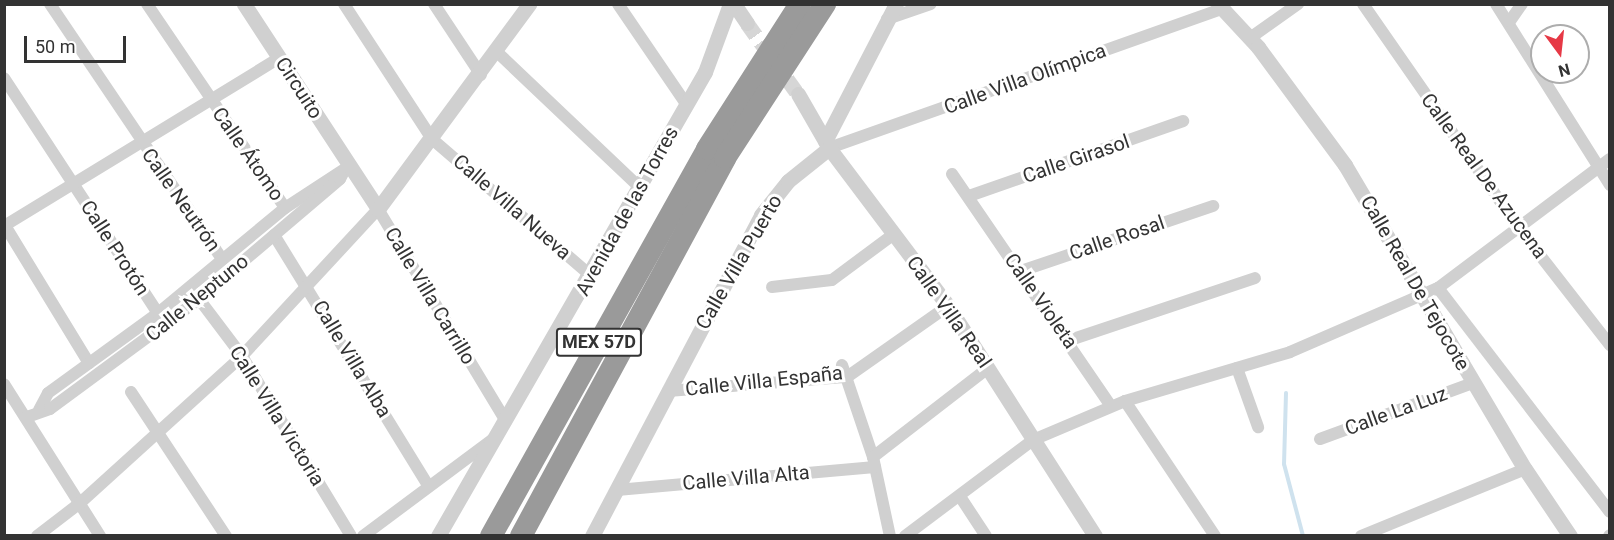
<!DOCTYPE html>
<meta charset="utf-8">
<style>
body{margin:0}
#map{position:relative;width:1614px;height:540px;overflow:hidden;background:#fff;font-family:Roboto,sans-serif}
div>[style]{position:absolute}
.stream>*{height:4px;margin:-2px;padding:0 2px;transform-origin:2px;border-radius:2px;background:#cfe2ee}
.tertiary-tunnel>*{height:15px;margin-top:-7.5px;transform-origin:0;background:repeating-linear-gradient(90deg,#d6d6d6 0 15px,transparent 0 23px)}
.minor>*{height:12px;margin:-6px;padding:0 6px;transform-origin:6px;border-radius:6px;background:#d0d0d0}
.tertiary>*{height:15px;margin:-7.5px;padding:0 7.5px;transform-origin:7.5px;border-radius:7.5px;background:#d0d0d0}
.motorway>*{height:22px;margin:-11px;padding:0 11px;transform-origin:11px;border-radius:11px;background:#9a9a9a}
span{translate:-50% -50%;white-space:nowrap;text-align:center;line-height:1.15;-webkit-text-stroke:6px #fff;paint-order:stroke}
.shield-label span{padding:2px 4px;background:#fff;border:2px solid;border-radius:4px;-webkit-text-stroke-width:0}
.shield-label{font-size:18px;color:#333;font-weight:700}
.street-label{font-size:20px;color:#333}
.frame{position:absolute;inset:0;border:6px solid #333;pointer-events:none}
.north{position:absolute;left:1530px;top:24px;width:60px;height:60px;box-sizing:border-box;background:#fff;border:2px solid #adadad;border-radius:50%;rotate:165deg;font-size:16px;font-weight:700;line-height:24px;text-align:center;color:#333}
.north::after{content:'';display:block;margin:auto;width:21px;height:27px;background:#e63946;clip-path:polygon(50% 0,100% 100%,50% 72%,0 100%)}
.scale{position:absolute;left:24px;top:36px;width:102px;height:27px;box-sizing:border-box;border:3px solid #333;border-top:0;padding-left:8px;font-size:18px;line-height:21px;white-space:nowrap;color:#333;-webkit-text-stroke:4px #fff;paint-order:stroke}
</style>
<div id="map">
<div class="stream">
<i style="left:1286px;top:393px;width:71px;rotate:91.6deg"></i>
<i style="left:1284px;top:464px;width:74px;rotate:75.2deg"></i>
</div>
<div class="tertiary-tunnel">
<i style="left:747px;top:23px;width:87px;rotate:54.3deg"></i>
</div>
<div class="minor">
<i style="left:50px;top:4px;width:308px;rotate:56deg"></i>
<i style="left:147px;top:4px;width:246px;rotate:55.9deg"></i>
<i style="left:344px;top:4px;width:161px;rotate:56.9deg"></i>
<i style="left:432px;top:139px;width:210px;rotate:40.7deg"></i>
<i style="left:434px;top:4px;width:85px;rotate:56.5deg"></i>
<i style="left:618px;top:4px;width:122px;rotate:55.7deg"></i>
<i style="left:1363px;top:4px;width:272px;rotate:55.2deg"></i>
<i style="left:1518px;top:227px;width:150px;rotate:52.1deg"></i>
<i style="left:1496px;top:4px;width:214px;rotate:57.8deg"></i>
<i style="left:887px;top:19px;width:46px;rotate:-18.8deg"></i>
<i style="left:1510px;top:21px;width:21px;rotate:-55deg"></i>
<i style="left:1250px;top:38px;width:59px;rotate:-35.3deg"></i>
<i style="left:497px;top:52px;width:195px;rotate:43.5deg"></i>
<i style="left:4px;top:78px;width:281px;rotate:56.8deg"></i>
<i style="left:829px;top:148px;width:416px;rotate:-19.5deg"></i>
<i style="left:952px;top:174px;width:281px;rotate:55.6deg"></i>
<i style="left:969px;top:196px;width:227px;rotate:-19.3deg"></i>
<i style="left:4px;top:224px;width:163px;rotate:58.6deg"></i>
<i style="left:4px;top:226px;width:322px;rotate:-31.4deg"></i>
<i style="left:274px;top:235px;width:294px;rotate:58.4deg"></i>
<i style="left:1021px;top:271px;width:203px;rotate:-18.7deg"></i>
<i style="left:772px;top:287px;width:60px;rotate:-6.7deg"></i>
<i style="left:832px;top:280px;width:77px;rotate:-36.6deg"></i>
<i style="left:1438px;top:288px;width:282px;rotate:52.5deg"></i>
<i style="left:199px;top:299px;width:71px;rotate:53deg"></i>
<i style="left:242px;top:356px;width:210px;rotate:58.8deg"></i>
<i style="left:1070px;top:340px;width:195px;rotate:-18.5deg"></i>
<i style="left:842px;top:365px;width:97px;rotate:71.4deg"></i>
<i style="left:873px;top:457px;width:81px;rotate:77.9deg"></i>
<i style="left:1237px;top:368px;width:63px;rotate:70.4deg"></i>
<i style="left:4px;top:384px;width:180px;rotate:57.7deg"></i>
<i style="left:668px;top:391px;width:180px;rotate:-4.5deg"></i>
<i style="left:847px;top:377px;width:123px;rotate:-35.1deg"></i>
<i style="left:131px;top:392px;width:173px;rotate:56.6deg"></i>
<i style="left:1125px;top:401px;width:162px;rotate:56.3deg"></i>
<i style="left:39px;top:410px;width:19px;rotate:-62deg"></i>
<i style="left:48px;top:393px;width:136px;rotate:-36deg"></i>
<i style="left:158px;top:313px;width:165px;rotate:-39.6deg"></i>
<i style="left:285px;top:208px;width:69px;rotate:-33.2deg"></i>
<i style="left:27px;top:417px;width:24px;rotate:-19deg"></i>
<i style="left:50px;top:409px;width:185px;rotate:-36.4deg"></i>
<i style="left:199px;top:299px;width:185px;rotate:-40.4deg"></i>
<i style="left:340px;top:179px;width:18px;rotate:-63deg"></i>
<i style="left:1320px;top:439px;width:163px;rotate:-20.1deg"></i>
<i style="left:873px;top:457px;width:145px;rotate:-37.7deg"></i>
<i style="left:617px;top:490px;width:259px;rotate:-5.1deg"></i>
<i style="left:961px;top:498px;width:45px;rotate:56.7deg"></i>
<i style="left:37px;top:536px;width:54px;rotate:-37.5deg"></i>
<i style="left:80px;top:503px;width:219px;rotate:-42.2deg"></i>
<i style="left:242px;top:356px;width:200px;rotate:-47.2deg"></i>
<i style="left:378px;top:209px;width:248px;rotate:58.9deg"></i>
<i style="left:363px;top:536px;width:161px;rotate:-36.7deg"></i>
<i style="left:905px;top:536px;width:160px;rotate:-36.9deg"></i>
<i style="left:1033px;top:440px;width:100px;rotate:-23deg"></i>
<i style="left:1125px;top:401px;width:172px;rotate:-16.5deg"></i>
<i style="left:1290px;top:352px;width:161px;rotate:-23.4deg"></i>
<i style="left:1438px;top:288px;width:215px;rotate:-36.9deg"></i>
<i style="left:1361px;top:536px;width:177px;rotate:-22.2deg"></i>
<i style="left:1609px;top:536px;width:1px;rotate:-45deg"></i>
</div>
<div class="tertiary">
<i style="left:244px;top:4px;width:245px;rotate:56.8deg"></i>
<i style="left:378px;top:209px;width:255px;rotate:-53.6deg"></i>
<i style="left:734px;top:4px;width:23px;rotate:56deg"></i>
<i style="left:1218px;top:4px;width:59px;rotate:47.1deg"></i>
<i style="left:1258px;top:47px;width:147px;rotate:53.6deg"></i>
<i style="left:1345px;top:165px;width:353px;rotate:59.4deg"></i>
<i style="left:1525px;top:469px;width:81px;rotate:56.1deg"></i>
<i style="left:798px;top:94px;width:62px;rotate:60.1deg"></i>
<i style="left:829px;top:148px;width:198px;rotate:53deg"></i>
<i style="left:948px;top:306px;width:273px;rotate:57.4deg"></i>
<i style="left:825px;top:141px;width:154px;rotate:-62.6deg"></i>
<i style="left:438px;top:536px;width:535px;rotate:-60.08deg"></i>
<i style="left:705px;top:72px;width:72px;rotate:-69.8deg"></i>
<i style="left:592px;top:536px;width:363px;rotate:-62.2deg"></i>
<i style="left:761px;top:215px;width:43px;rotate:-51.5deg"></i>
<i style="left:788px;top:181px;width:53px;rotate:-38.8deg"></i>
</div>
<div class="motorway">
<i style="left:491px;top:536px;width:443px;rotate:-60.8deg"></i>
<i style="left:707px;top:149px;width:172px;rotate:-57.3deg"></i>
<i style="left:521px;top:536px;width:430px;rotate:-61.6deg"></i>
<i style="left:725px;top:158px;width:184px;rotate:-57deg"></i>
</div>
<div class="shield-label">
<span style="left:599px;top:342px">MEX 57D</span>
</div>
<div class="street-label">
<span style="left:1025px;top:79px;rotate:-20deg">Calle Villa Olímpica</span>
<span style="left:299px;top:88px;rotate:57deg">Circuito</span>
<span style="left:248px;top:154px;rotate:55deg">Calle Átomo</span>
<span style="left:1076px;top:159px;rotate:-19deg">Calle Girasol</span>
<span style="left:1484px;top:176px;rotate:54deg">Calle Real De Azucena</span>
<span style="left:181px;top:200px;rotate:55deg">Calle Neutrón</span>
<span style="left:512px;top:207px;rotate:41deg">Calle Villa Nueva</span>
<span style="left:627px;top:211px;rotate:-61deg">Avenida de las Torres</span>
<span style="left:1117px;top:238px;rotate:-19deg">Calle Rosal</span>
<span style="left:115px;top:248px;rotate:57deg">Calle Protón</span>
<span style="left:739px;top:262px;rotate:-60deg">Calle Villa Puerto</span>
<span style="left:1415px;top:283px;rotate:60deg">Calle Real De Tejocote</span>
<span style="left:430px;top:296px;rotate:59deg">Calle Villa Carrillo</span>
<span style="left:197px;top:298px;rotate:-39deg">Calle Neptuno</span>
<span style="left:1041px;top:301px;rotate:55deg">Calle Violeta</span>
<span style="left:949px;top:312px;rotate:55deg">Calle Villa Real</span>
<span style="left:352px;top:359px;rotate:59deg">Calle Villa Alba</span>
<span style="left:764px;top:381px;rotate:-6deg">Calle Villa España</span>
<span style="left:1396px;top:411px;rotate:-20deg">Calle La Luz</span>
<span style="left:277px;top:416px;rotate:58deg">Calle Villa Victoria</span>
<span style="left:746px;top:478px;rotate:-5deg">Calle Villa Alta</span>
</div>
<div class="frame"></div>
<div class="north">N</div>
<div class="scale">50 m</div>
</div>
